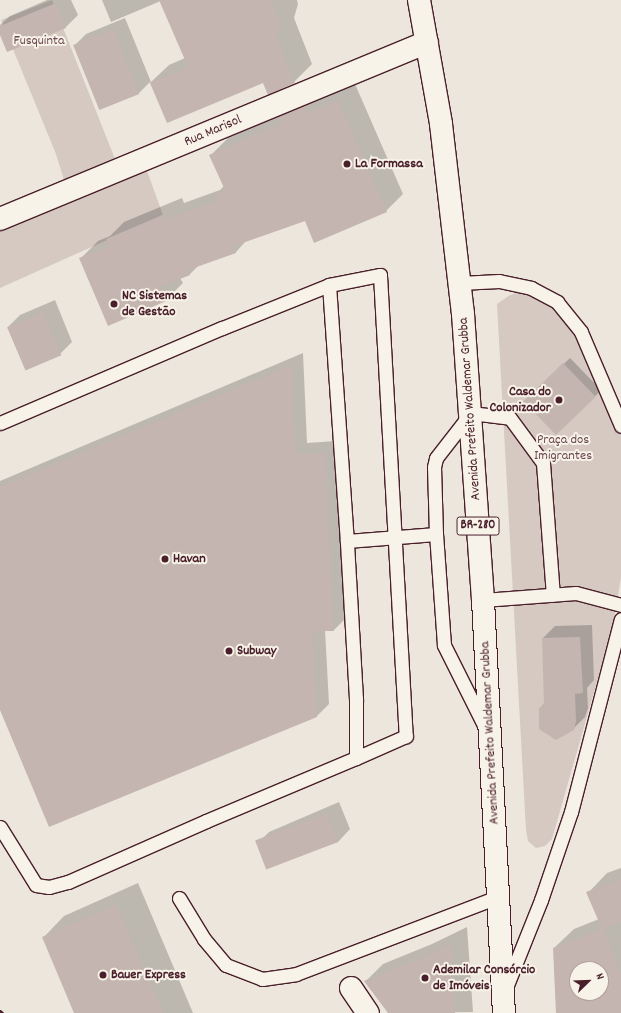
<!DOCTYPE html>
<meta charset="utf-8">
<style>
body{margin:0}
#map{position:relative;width:621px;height:1013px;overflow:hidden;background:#ece6dd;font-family:Dekko,sans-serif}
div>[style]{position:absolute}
.green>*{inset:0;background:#d5c9c2}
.shadow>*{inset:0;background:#0003;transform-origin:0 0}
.building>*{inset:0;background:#c4b5b0;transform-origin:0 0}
.roads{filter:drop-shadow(1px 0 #4a1f2b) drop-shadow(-1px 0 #4a1f2b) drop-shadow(0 1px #4a1f2b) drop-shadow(0 -1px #4a1f2b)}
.service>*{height:13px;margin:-6.5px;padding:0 6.5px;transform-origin:6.5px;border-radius:6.5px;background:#f7f3e8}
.minor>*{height:22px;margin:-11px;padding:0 11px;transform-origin:11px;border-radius:11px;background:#f7f3e8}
.tertiary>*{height:22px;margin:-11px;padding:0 11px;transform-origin:11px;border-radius:11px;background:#f7f3e8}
.trunk>*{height:22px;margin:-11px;padding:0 11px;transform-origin:11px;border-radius:11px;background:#f7f3e8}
.rail>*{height:3px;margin:-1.5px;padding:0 1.5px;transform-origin:1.5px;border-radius:1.5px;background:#4a1f2b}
.dots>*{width:11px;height:11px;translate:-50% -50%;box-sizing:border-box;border:2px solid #f7f3e8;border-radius:50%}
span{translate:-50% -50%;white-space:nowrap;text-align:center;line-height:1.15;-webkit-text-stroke:4px #f7f3e8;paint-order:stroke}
.shield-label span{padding:1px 3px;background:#f7f3e8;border:1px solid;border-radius:3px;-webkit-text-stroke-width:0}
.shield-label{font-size:13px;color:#4a1f2b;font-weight:700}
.park-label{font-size:14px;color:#6d4a51}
.street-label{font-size:14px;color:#4a1f2b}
.poi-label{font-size:14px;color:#4a1f2b;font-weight:700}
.left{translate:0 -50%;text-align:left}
.right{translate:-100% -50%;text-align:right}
.north{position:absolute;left:569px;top:961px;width:40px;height:40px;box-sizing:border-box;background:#f7f3e8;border:1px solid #b29e9c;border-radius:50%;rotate:67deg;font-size:11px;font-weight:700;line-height:16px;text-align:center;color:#4a1f2b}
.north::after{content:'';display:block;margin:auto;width:14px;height:18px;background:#4a1f2b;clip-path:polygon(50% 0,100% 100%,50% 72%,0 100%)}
</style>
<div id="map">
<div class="green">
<i style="clip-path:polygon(52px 0,115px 159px,64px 180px,56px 154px,1px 20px)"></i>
<i style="clip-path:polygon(147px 171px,163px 215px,0 288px,0 232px)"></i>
<i style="clip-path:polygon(519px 292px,530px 294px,544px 299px,559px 311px,576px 332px,621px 436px,621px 578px,612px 629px,552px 839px,545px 846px,536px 848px,528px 841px,526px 830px,497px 304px,510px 295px)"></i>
</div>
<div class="shadow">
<i style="clip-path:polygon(47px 0,71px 0,78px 15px,66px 27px,0 33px,0 25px,10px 16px)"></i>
<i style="clip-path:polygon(102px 0,163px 0,111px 22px)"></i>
<i style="clip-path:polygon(186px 0,297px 0,298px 4px,294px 18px,312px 64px,294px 82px,263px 81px,167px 121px,150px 82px,139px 93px,100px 109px,74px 46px,86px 34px,125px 18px,151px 82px,169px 65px,185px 58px)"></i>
<i style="clip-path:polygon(355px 84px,403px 194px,386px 211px,305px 220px,246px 241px,236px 252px,199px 265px,190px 274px,180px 278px,183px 283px,166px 300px,81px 258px,98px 241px,110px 236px,124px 222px,182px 198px,184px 203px,220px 190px,224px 186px,211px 155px,228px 138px,281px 115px,296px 101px,321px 90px,324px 97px)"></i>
<i style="clip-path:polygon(55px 300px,72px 342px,60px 354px,8px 327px,20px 315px)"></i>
<i style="clip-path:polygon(303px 353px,307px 443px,336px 441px,346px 618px,334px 630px,325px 630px,329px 704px,317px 716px,0 707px,0 481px)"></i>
<i style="left:570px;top:358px;width:45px;height:63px;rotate:46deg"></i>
<i style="clip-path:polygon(592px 625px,594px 680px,587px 688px,588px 708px,585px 717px,573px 729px,540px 708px,545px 703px,543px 638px,555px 626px)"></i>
<i style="clip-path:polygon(339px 802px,350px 829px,338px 842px,257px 844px,269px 832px)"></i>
<i style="clip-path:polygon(evenodd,621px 868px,621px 1013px,557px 1013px,554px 948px,574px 929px,599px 919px,588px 893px,607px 873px,621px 868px,577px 969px,601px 969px,601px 993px,577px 993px,577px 969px)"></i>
<i style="clip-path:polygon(138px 883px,193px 1013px,75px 1013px,43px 938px,64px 916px)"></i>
<i style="clip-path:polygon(467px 927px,473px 1012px,390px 1013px,366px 981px,383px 964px,432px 944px)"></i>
</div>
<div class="building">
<i style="clip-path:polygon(159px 0,271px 0,280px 23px,276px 37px,295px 83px,268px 95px,263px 83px,167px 123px,150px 83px,188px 67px)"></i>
<i style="clip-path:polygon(56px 3px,66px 28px,7px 52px,0 35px,0 26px)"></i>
<i style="left:113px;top:29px;width:70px;height:43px;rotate:68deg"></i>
<i style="clip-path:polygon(338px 100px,387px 212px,314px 243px,305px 221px,234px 246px,236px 253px,188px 270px,190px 275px,160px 287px,166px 301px,108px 326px,79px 258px,109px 246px,106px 239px,165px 214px,167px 219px,218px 200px,216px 193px,225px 190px,209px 155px,280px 124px,277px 118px,304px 106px,307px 113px)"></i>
<i style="left:43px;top:312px;width:47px;height:39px;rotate:67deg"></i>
<i style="left:563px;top:363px;width:47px;height:55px;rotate:46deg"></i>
<i style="clip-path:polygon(292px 365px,295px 454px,325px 453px,334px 631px,313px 631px,317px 717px,49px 827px,0 710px,0 487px)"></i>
<i style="clip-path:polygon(580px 637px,583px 693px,575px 694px,576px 721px,574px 730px,556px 740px,539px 729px,539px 708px,544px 705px,542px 638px)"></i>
<i style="left:327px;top:813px;width:31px;height:77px;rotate:69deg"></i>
<i style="clip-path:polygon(evenodd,621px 879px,621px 922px,604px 929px,621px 974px,621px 1013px,556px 1013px,553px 948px,602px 929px,586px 892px,621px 879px,577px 969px,601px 969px,601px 993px,577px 993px,577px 969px)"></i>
<i style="clip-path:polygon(116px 904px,163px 1013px,74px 1013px,42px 937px)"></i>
<i style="clip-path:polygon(451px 943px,455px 1013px,388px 1013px,364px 981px,414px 961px)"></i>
</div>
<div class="roads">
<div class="service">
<i style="left:460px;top:283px;width:39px;rotate:-3deg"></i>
<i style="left:499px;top:281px;width:33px;rotate:12deg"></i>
<i style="left:531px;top:288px;width:30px;rotate:28deg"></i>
<i style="left:557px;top:302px;width:38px;rotate:51deg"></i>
<i style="left:581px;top:332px;width:102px;rotate:66.9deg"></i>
<i style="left:329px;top:285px;width:52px;rotate:-11.1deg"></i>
<i style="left:380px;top:275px;width:462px;rotate:86.8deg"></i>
<i style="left:406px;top:736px;width:55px;rotate:156.3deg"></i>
<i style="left:0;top:423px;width:241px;rotate:-23.2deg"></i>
<i style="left:222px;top:328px;width:115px;rotate:-21.9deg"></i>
<i style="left:329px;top:285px;width:257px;rotate:86deg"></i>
<i style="left:347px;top:541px;width:89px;rotate:-4.5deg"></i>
<i style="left:483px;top:600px;width:93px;rotate:-4.3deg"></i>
<i style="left:576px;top:593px;width:47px;rotate:14.9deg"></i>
<i style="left:485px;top:727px;width:92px;rotate:-116.6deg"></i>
<i style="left:444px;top:645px;width:111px;rotate:-94.1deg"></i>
<i style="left:436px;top:534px;width:67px;rotate:-91.7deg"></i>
<i style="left:434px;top:467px;width:9px;rotate:-77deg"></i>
<i style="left:436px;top:458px;width:57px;rotate:-52.1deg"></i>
<i style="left:471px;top:413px;width:39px;rotate:7deg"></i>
<i style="left:510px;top:418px;width:56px;rotate:53.7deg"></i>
<i style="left:543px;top:463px;width:132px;rotate:85.7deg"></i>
<i style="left:0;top:827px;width:68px;rotate:58.2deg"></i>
<i style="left:36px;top:885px;width:13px;rotate:9deg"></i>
<i style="left:49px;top:887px;width:20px;rotate:-15deg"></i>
<i style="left:68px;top:882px;width:151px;rotate:-23.8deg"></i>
<i style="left:206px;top:821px;width:163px;rotate:-22.8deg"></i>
<i style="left:356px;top:758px;width:59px;rotate:-90deg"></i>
<i style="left:356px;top:699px;width:158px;rotate:-93.3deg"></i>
<i style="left:179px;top:898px;width:48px;rotate:58.6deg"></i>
<i style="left:204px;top:939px;width:34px;rotate:50deg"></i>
<i style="left:226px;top:965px;width:39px;rotate:21deg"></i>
<i style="left:262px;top:979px;width:34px;rotate:-8deg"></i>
<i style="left:296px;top:974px;width:216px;rotate:-20.9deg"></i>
<i style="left:507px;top:985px;width:92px;rotate:-68.2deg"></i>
<i style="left:541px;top:900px;width:93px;rotate:-71.2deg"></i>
<i style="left:571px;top:812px;width:199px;rotate:-75.5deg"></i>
</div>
<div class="minor">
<i style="left:351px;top:988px;width:30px;rotate:56deg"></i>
</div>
<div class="tertiary">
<i style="left:0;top:219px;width:462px;rotate:-22.5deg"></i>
</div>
<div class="trunk">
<i style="left:419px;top:0;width:126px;rotate:79.9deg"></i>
<i style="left:441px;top:124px;width:191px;rotate:83.4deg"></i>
<i style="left:463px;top:314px;width:287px;rotate:86deg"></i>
<i style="left:483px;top:600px;width:414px;rotate:87.1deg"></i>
</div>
</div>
<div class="rail">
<i style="left:0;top:1011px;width:3px;rotate:45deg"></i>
</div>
<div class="dots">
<i style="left:347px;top:164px;background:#4a1f2b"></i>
<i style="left:114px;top:304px;background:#4a1f2b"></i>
<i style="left:559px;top:400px;background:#4a1f2b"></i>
<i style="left:165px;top:559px;background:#4a1f2b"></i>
<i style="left:229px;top:651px;background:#4a1f2b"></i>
<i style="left:103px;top:975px;background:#4a1f2b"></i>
<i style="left:425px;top:978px;background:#4a1f2b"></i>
</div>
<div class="shield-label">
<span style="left:478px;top:526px">BR-280</span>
</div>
<div class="park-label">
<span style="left:39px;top:41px">Fusquinta</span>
<span style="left:563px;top:448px">Praça dos<br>Imigrantes</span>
</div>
<div class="street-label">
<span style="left:213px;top:131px;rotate:-23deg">Rua Marisol</span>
<span style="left:470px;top:409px;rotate:-94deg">Avenida Prefeito Waldemar Grubba</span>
<span style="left:490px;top:733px;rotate:-93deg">Avenida Prefeito Waldemar Grubba</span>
</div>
<div class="poi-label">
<span class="left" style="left:355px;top:164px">La Formassa</span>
<span class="left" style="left:122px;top:304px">NC Sistemas<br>de Gestão</span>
<span class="right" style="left:551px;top:400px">Casa do<br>Colonizador</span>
<span class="left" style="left:173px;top:559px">Havan</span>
<span class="left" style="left:237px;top:651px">Subway</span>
<span class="left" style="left:433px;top:978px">Ademilar Consórcio<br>de Imóveis</span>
<span class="left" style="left:111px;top:975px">Bauer Express</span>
</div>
<div class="north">N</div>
</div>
